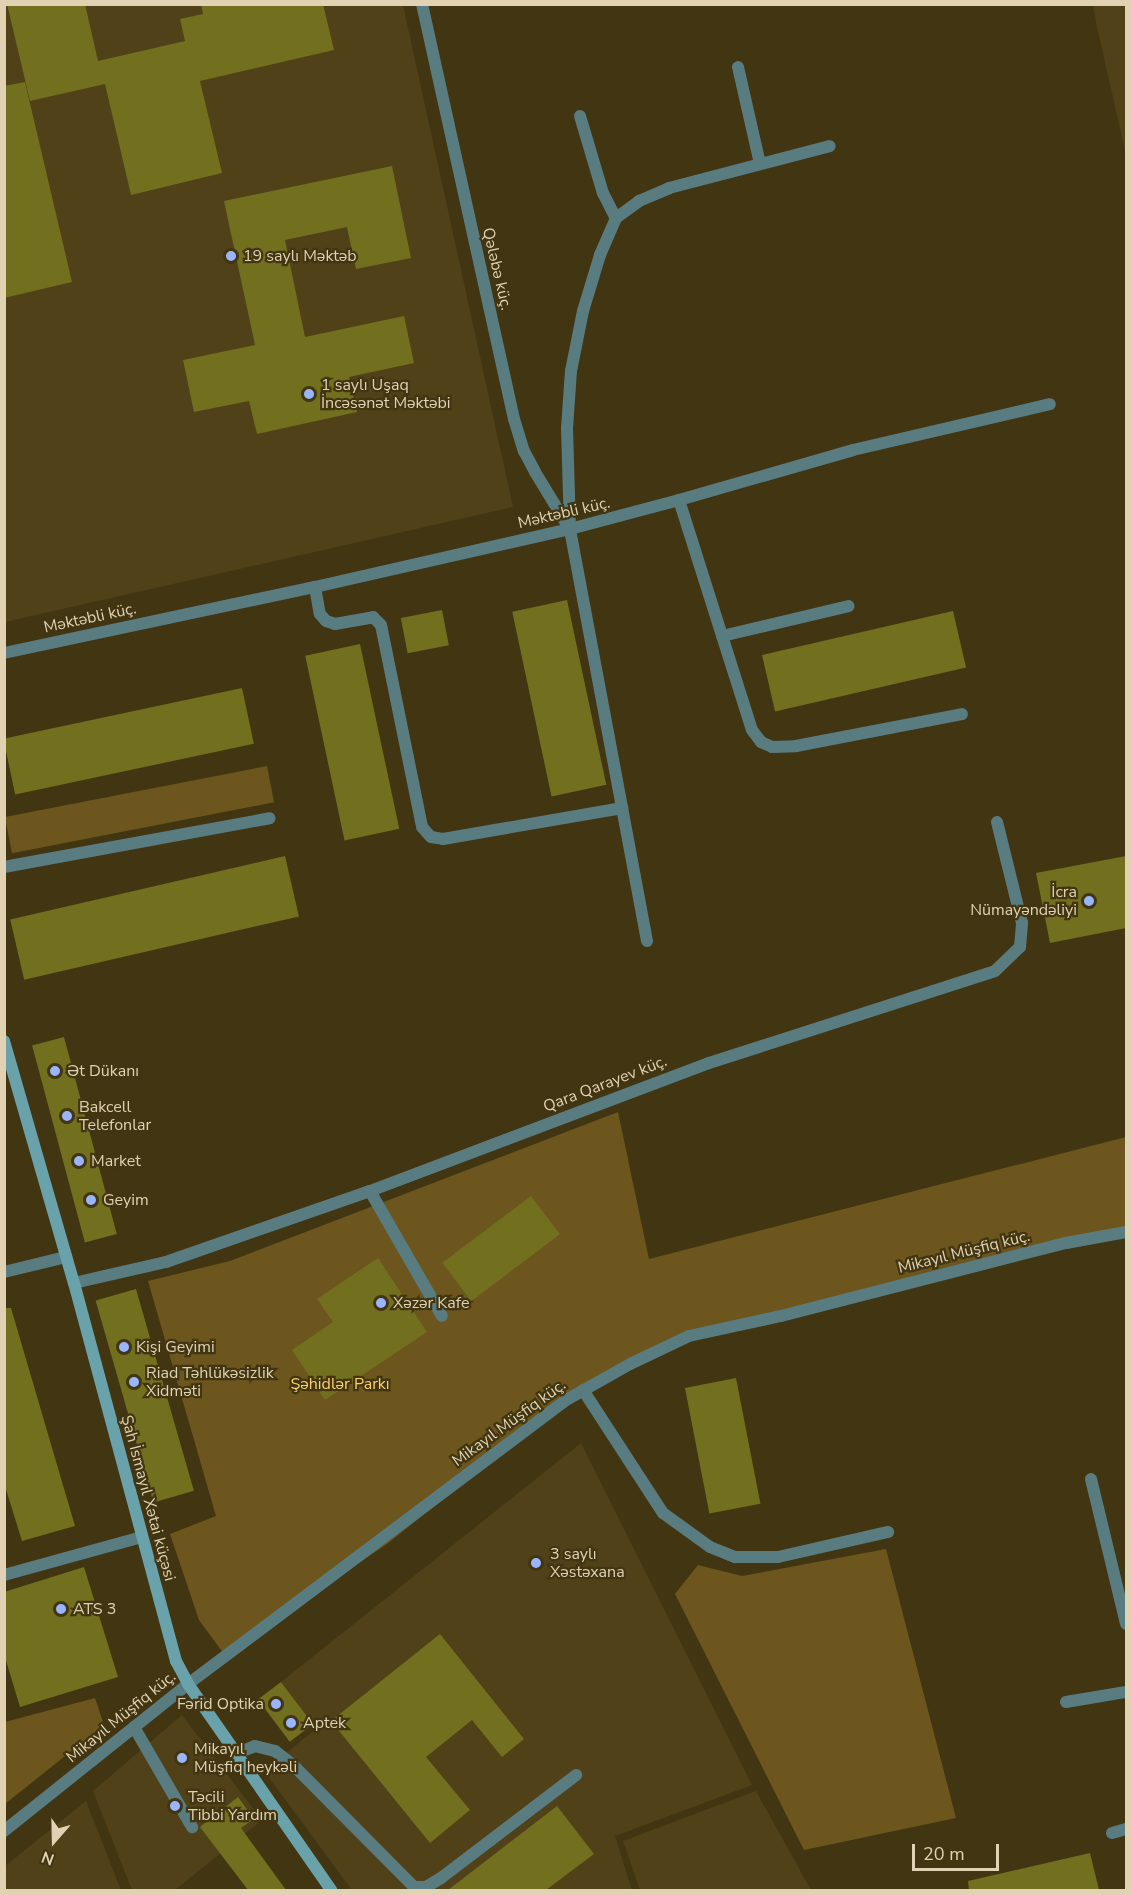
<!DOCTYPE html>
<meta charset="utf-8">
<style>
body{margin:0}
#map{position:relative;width:1131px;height:1895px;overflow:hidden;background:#423512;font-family:"Nunito Sans",sans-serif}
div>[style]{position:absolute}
.built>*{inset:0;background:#504119}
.green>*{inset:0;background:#6c561d;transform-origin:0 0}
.building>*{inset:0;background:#726f1f;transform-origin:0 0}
.lane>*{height:12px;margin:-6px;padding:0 6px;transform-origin:6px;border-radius:6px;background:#597c81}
.street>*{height:12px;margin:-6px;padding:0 6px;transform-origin:6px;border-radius:6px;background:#597c81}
.secondary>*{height:12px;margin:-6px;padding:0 6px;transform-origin:6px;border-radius:6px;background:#69a2ab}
.dots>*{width:16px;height:16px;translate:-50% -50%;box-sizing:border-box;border:3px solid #423512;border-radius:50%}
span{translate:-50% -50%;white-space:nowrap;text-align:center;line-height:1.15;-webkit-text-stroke:4.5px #423512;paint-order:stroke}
.poi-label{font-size:16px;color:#e0d2b2}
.left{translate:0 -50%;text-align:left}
.right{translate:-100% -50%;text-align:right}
.street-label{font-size:16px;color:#e0d2b2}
.park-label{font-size:16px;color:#fcd26c}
.frame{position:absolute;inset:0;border:6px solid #e0d2b2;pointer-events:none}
.north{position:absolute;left:24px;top:1811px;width:60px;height:60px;-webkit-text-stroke:4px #423512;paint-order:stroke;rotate:200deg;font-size:16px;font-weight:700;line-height:24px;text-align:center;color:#e0d2b2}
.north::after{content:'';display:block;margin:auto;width:21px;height:27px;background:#e0d2b2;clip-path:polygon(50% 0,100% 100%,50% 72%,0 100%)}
.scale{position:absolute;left:912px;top:1844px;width:87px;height:27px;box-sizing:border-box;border:3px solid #e0d2b2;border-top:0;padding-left:8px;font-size:18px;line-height:21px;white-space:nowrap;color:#e0d2b2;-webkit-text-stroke:4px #423512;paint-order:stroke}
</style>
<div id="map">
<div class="built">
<i style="clip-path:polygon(4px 5px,403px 5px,513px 507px,5px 622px)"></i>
<i style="clip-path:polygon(1093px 5px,1126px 5px,1126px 155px,1097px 27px)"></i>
<i style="clip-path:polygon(581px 1443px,752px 1785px,615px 1836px,632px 1890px,352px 1890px,264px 1771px,316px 1729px,281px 1682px)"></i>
<i style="clip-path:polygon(182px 1715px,262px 1820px,175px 1890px,132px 1890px,93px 1791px)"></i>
<i style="clip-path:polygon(756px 1791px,811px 1890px,640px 1890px,623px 1841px)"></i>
<i style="clip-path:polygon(86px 1801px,121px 1890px,5px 1890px,5px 1866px)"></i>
</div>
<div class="green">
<i style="left:267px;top:766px;width:37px;height:267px;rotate:79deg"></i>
<i style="clip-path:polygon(618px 1112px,649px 1259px,1126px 1137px,1126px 1232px,689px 1336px,568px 1399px,387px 1544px,224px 1654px,199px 1620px,170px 1534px,216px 1516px,148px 1281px,230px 1261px)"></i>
<i style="clip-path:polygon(886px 1549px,956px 1818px,804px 1850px,675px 1594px,698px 1565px,742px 1576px)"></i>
<i style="clip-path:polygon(95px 1698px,104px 1725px,5px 1804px,5px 1722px)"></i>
</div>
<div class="building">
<i style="clip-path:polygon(7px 4px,85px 4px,98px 61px,185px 41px,180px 19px,203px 14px,201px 4px,323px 4px,334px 50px,200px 81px,222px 173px,131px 195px,105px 84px,30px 101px)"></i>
<i style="clip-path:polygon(25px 82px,72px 282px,4px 298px,4px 86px)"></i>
<i style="clip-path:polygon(392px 166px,411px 258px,356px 269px,347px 227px,285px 240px,305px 337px,404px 316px,414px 363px,349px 377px,357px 412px,257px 434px,249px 401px,194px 412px,183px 360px,255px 345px,224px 201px)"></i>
<i style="left:567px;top:600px;width:189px;height:56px;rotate:78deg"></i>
<i style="left:442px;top:610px;width:36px;height:42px;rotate:79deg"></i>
<i style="left:953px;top:611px;width:58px;height:196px;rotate:77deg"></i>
<i style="left:360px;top:644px;width:189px;height:56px;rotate:78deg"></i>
<i style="left:242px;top:688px;width:57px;height:244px;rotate:78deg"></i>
<i style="left:285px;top:856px;width:62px;height:282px;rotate:77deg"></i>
<i style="clip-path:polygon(1126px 856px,1126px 928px,1050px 943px,1036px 873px)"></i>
<i style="left:64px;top:1037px;width:204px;height:33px;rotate:75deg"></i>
<i style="left:531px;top:1196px;width:48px;height:111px;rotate:53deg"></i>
<i style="clip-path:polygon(378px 1258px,427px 1332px,325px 1400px,292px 1350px,333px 1322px,317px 1299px)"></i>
<i style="left:136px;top:1289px;width:210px;height:42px;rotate:74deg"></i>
<i style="clip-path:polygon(4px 1308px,11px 1308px,75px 1526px,22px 1541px,4px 1483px)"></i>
<i style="left:736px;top:1378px;width:128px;height:52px;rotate:79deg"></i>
<i style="clip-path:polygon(84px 1567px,118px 1677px,20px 1707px,4px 1654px,4px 1592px)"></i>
<i style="clip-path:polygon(440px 1634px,524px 1739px,502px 1757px,472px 1720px,426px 1757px,470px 1810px,430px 1843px,331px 1721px)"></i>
<i style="left:281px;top:1682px;width:53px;height:29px;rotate:53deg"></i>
<i style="clip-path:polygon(238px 1797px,254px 1819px,241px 1828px,286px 1890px,248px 1890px,200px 1827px)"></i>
<i style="clip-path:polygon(557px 1806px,594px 1854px,546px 1890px,448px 1890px)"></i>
<i style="clip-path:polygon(1090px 1853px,1099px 1890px,969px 1890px,968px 1881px)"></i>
</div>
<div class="lane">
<i style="left:315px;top:587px;width:27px;rotate:80deg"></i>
<i style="left:320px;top:614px;width:9px;rotate:49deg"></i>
<i style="left:326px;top:621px;width:9px;rotate:18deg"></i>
<i style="left:335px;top:624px;width:39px;rotate:-10deg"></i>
<i style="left:373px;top:617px;width:11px;rotate:45deg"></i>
<i style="left:381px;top:625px;width:206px;rotate:78.5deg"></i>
<i style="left:422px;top:827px;width:13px;rotate:48deg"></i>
<i style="left:431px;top:837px;width:12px;rotate:9deg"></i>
<i style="left:443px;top:839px;width:182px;rotate:-9.8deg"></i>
<i style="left:722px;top:636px;width:130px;rotate:-13.3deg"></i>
<i style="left:4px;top:653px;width:318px;rotate:-12deg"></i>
<i style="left:315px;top:587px;width:262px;rotate:-12.8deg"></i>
<i style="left:570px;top:529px;width:113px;rotate:-14.9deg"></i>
<i style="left:679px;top:500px;width:241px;rotate:72.4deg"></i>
<i style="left:752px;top:730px;width:15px;rotate:53deg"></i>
<i style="left:761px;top:742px;width:12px;rotate:24deg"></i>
<i style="left:772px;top:747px;width:24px;rotate:-2deg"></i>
<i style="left:796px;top:746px;width:169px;rotate:-10.9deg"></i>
<i style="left:4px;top:867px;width:270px;rotate:-10.4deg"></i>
<i style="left:4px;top:1272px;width:64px;rotate:-13.6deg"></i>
<i style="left:134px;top:1727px;width:116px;rotate:59.9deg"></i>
<i style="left:237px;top:1753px;width:19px;rotate:-21deg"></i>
<i style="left:255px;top:1746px;width:21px;rotate:14deg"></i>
<i style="left:275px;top:1751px;width:24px;rotate:38deg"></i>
<i style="left:294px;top:1766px;width:170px;rotate:45.2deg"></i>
<i style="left:414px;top:1887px;width:12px"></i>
<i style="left:426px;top:1887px;width:17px;rotate:-31deg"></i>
<i style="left:441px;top:1878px;width:170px;rotate:-37.3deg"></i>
<i style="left:1112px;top:1833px;width:15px;rotate:-16deg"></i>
</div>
<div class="street">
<i style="left:422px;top:4px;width:425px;rotate:77.5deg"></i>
<i style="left:514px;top:419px;width:34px;rotate:73deg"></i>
<i style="left:524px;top:451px;width:24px;rotate:62deg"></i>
<i style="left:535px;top:472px;width:66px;rotate:58.7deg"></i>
<i style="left:738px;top:67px;width:99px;rotate:77.2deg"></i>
<i style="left:580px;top:116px;width:80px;rotate:73.4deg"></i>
<i style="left:603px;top:193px;width:28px;rotate:63deg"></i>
<i style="left:679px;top:500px;width:181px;rotate:-16deg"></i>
<i style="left:853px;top:450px;width:202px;rotate:-13.1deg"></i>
<i style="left:647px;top:941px;width:419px;rotate:-100.6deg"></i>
<i style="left:570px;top:529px;width:101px;rotate:-91.7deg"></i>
<i style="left:567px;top:428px;width:57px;rotate:-86deg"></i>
<i style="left:571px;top:371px;width:61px;rotate:-78.7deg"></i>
<i style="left:583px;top:311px;width:59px;rotate:-73.1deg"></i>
<i style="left:600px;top:255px;width:40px;rotate:-66.6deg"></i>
<i style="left:616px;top:218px;width:29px;rotate:-36deg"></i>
<i style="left:639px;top:201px;width:33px;rotate:-23deg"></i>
<i style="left:669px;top:188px;width:166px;rotate:-14.6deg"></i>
<i style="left:370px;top:1191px;width:144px;rotate:60.1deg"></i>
<i style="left:74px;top:1283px;width:94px;rotate:-12.9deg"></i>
<i style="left:166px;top:1262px;width:216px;rotate:-19.2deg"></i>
<i style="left:370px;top:1191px;width:362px;rotate:-20.7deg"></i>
<i style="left:709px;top:1063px;width:300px;rotate:-17.8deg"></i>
<i style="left:995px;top:971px;width:35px;rotate:-44deg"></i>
<i style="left:1020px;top:947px;width:24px;rotate:-85deg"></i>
<i style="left:1022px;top:923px;width:104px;rotate:-103.9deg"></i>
<i style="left:583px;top:1390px;width:147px;rotate:57deg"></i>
<i style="left:663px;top:1513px;width:58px;rotate:35.9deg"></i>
<i style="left:710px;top:1547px;width:27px;rotate:22deg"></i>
<i style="left:735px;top:1557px;width:43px"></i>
<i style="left:778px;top:1557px;width:113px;rotate:-12.8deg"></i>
<i style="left:1091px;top:1479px;width:149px;rotate:76.4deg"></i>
<i style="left:4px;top:1575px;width:143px;rotate:-15.4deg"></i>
<i style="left:1066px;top:1702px;width:61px;rotate:-9.5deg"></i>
<i style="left:4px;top:1831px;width:236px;rotate:-38.6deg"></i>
<i style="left:188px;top:1684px;width:475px;rotate:-36.9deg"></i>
<i style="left:568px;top:1399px;width:71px;rotate:-29.4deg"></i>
<i style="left:630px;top:1364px;width:65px;rotate:-25.4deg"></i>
<i style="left:689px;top:1336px;width:94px;rotate:-12.3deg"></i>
<i style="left:781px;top:1316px;width:294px;rotate:-14.4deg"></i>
<i style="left:1066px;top:1243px;width:61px;rotate:-10.4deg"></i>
</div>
<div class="secondary">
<i style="left:4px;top:1041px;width:252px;rotate:73.9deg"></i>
<i style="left:74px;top:1283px;width:392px;rotate:74.9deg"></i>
<i style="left:176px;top:1661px;width:26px;rotate:62deg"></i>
<i style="left:188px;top:1684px;width:251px;rotate:55.2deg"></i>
</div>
<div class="dots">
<i style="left:231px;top:256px;background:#99b5fd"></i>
<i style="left:309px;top:394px;background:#99b5fd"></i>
<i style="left:1089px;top:901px;background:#99b5fd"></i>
<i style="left:55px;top:1071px;background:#99b5fd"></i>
<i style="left:67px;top:1116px;background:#99b5fd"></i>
<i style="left:79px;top:1161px;background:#99b5fd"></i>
<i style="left:91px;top:1200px;background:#99b5fd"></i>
<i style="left:381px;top:1303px;background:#99b5fd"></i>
<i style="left:124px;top:1347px;background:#99b5fd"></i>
<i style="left:134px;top:1382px;background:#99b5fd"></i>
<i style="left:536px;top:1563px;background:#99b5fd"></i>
<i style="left:61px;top:1609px;background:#99b5fd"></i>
<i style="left:276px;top:1704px;background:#99b5fd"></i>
<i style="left:291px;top:1723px;background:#99b5fd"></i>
<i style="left:182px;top:1758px;background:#99b5fd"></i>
<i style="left:175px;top:1806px;background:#99b5fd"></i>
</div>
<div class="poi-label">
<span class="left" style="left:243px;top:256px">19 saylı Məktəb</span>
<span class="left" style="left:321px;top:394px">1 saylı Uşaq<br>İncəsənət Məktəbi</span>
<span class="right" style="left:1077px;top:901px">İcra<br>Nümayəndəliyi</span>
<span class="left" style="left:67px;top:1071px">Ət Dükanı</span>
<span class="left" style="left:79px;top:1116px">Bakcell<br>Telefonlar</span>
<span class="left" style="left:91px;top:1161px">Market</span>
<span class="left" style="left:103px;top:1200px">Geyim</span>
<span class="left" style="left:393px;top:1303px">Xəzər Kafe</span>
<span class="left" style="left:136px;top:1347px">Kişi Geyimi</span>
<span class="left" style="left:146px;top:1382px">Riad Təhlükəsizlik<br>Xidməti</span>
<span class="left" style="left:550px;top:1563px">3 saylı<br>Xəstəxana</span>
<span class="left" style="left:73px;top:1609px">ATS 3</span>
<span class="right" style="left:264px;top:1704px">Fərid Optika</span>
<span class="left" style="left:303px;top:1723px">Aptek</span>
<span class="left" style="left:194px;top:1758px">Mikayıl<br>Müşfiq heykəli</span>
<span class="left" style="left:188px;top:1806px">Təcili<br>Tibbi Yardım</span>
</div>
<div class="street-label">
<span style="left:497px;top:269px;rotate:77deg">Qələbə küç.</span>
<span style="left:564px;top:513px;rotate:-13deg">Məktəbli küç.</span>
<span style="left:90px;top:618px;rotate:-12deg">Məktəbli küç.</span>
<span style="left:605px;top:1084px;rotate:-21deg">Qara Qarayev küç.</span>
<span style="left:964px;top:1252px;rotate:-14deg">Mikayıl Müşfiq küç.</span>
<span style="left:509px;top:1423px;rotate:-36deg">Mikayıl Müşfiq küç.</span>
<span style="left:148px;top:1498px;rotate:75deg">Şah İsmayıl Xətai küçəsi</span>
<span style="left:121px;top:1717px;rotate:-39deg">Mikayıl Müşfiq küç.</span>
</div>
<div class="park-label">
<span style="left:340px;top:1384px">Şəhidlər Parkı</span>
</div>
<div class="frame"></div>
<div class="north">N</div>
<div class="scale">20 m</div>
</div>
